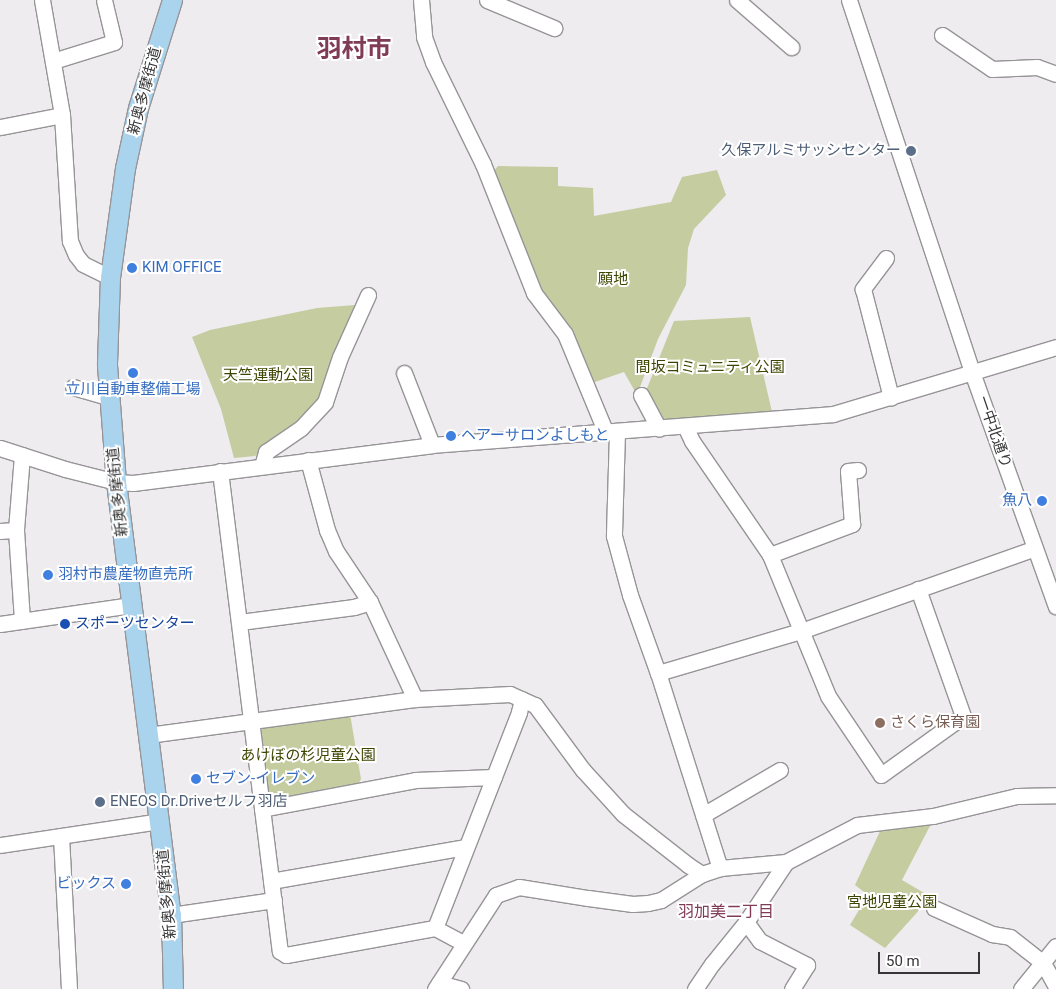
<!DOCTYPE html>
<meta charset="utf-8">
<style>
body{margin:0}
#map{position:relative;width:1056px;height:989px;overflow:hidden;background:#eeecef;font-family:Roboto,"Noto Sans JP",sans-serif}
div>[style]{position:absolute}
.green>*{inset:0;background:#c4cca0}
.roads{filter:drop-shadow(1px 0 #979497) drop-shadow(-1px 0 #979497) drop-shadow(0 1px #979497) drop-shadow(0 -1px #979497)}
.minor>*{height:15px;margin:-7.5px;padding:0 7.5px;transform-origin:7.5px;border-radius:7.5px;background:#fff}
.major>*{height:19px;margin:-9.5px;padding:0 9.5px;transform-origin:9.5px;border-radius:9.5px;background:#aad4ed}
.dots>*{width:14px;height:14px;translate:-50% -50%;box-sizing:border-box;border:2px solid #fff;border-radius:50%}
span{translate:-50% -50%;white-space:nowrap;text-align:center;line-height:1.15;-webkit-text-stroke:4px #fff;paint-order:stroke}
.street-label{font-size:15px;color:#373637}
.service-label{font-size:15px;color:#4e5e75}
.right{translate:-100% -50%;text-align:right}
.left{translate:0 -50%;text-align:left}
.shop-label{font-size:15px;color:#366cbe}
.park-label{font-size:15px;color:#3e4500}
.transit-label{font-size:15px;color:#164399}
.education-label{font-size:15px;color:#785e54}
.neighbourhood-label{font-size:16px;color:#803b57}
.town-label{font-size:25px;color:#803b57;font-weight:700}
.scale{position:absolute;left:878px;top:952px;width:102px;height:22px;box-sizing:border-box;border:2px solid #373637;border-top:0;padding-left:6px;font-size:15px;line-height:18px;white-space:nowrap;color:#373637;-webkit-text-stroke:4px #fff;paint-order:stroke}
</style>
<div id="map">
<div class="green">
<i style="clip-path:polygon(498px 166px,558px 167px,558px 186px,593px 188px,594px 216px,671px 202px,682px 177px,717px 170px,726px 195px,694px 229px,688px 248px,686px 285px,658px 339px,637px 395px,624px 372px,592px 383px,536px 291px,493px 172px)"></i>
<i style="clip-path:polygon(355px 305px,347px 325px,340px 357px,313px 412px,255px 456px,234px 458px,221px 409px,192px 337px,210px 330px,317px 308px)"></i>
<i style="clip-path:polygon(750px 317px,772px 412px,663px 422px,646px 391px,674px 321px)"></i>
<i style="clip-path:polygon(350px 714px,361px 779px,358px 784px,275px 800px,268px 795px,260px 732px,265px 725px)"></i>
<i style="clip-path:polygon(931px 824px,902px 880px,931px 897px,885px 948px,850px 925px,868px 895px,855px 885px,882px 827px)"></i>
</div>
<div class="roads">
<div class="minor">
<i style="left:42px;top:0;width:117px;rotate:80.1deg"></i>
<i style="left:62px;top:115px;width:126px;rotate:86.4deg"></i>
<i style="left:70px;top:241px;width:15px;rotate:67deg"></i>
<i style="left:76px;top:255px;width:11px;rotate:52deg"></i>
<i style="left:83px;top:264px;width:30px;rotate:26deg"></i>
<i style="left:421px;top:0;width:37px;rotate:85deg"></i>
<i style="left:424px;top:37px;width:27px;rotate:70deg"></i>
<i style="left:433px;top:62px;width:114px;rotate:63.9deg"></i>
<i style="left:483px;top:164px;width:139px;rotate:68.4deg"></i>
<i style="left:534px;top:293px;width:51px;rotate:52.9deg"></i>
<i style="left:565px;top:334px;width:107px;rotate:67.5deg"></i>
<i style="left:487px;top:0;width:73px;rotate:22.7deg"></i>
<i style="left:737px;top:0;width:72px;rotate:41deg"></i>
<i style="left:849px;top:0;width:392px;rotate:71.7deg"></i>
<i style="left:972px;top:372px;width:249px;rotate:70.3deg"></i>
<i style="left:942px;top:35px;width:60px;rotate:34.2deg"></i>
<i style="left:992px;top:69px;width:45px;rotate:-2.5deg"></i>
<i style="left:1037px;top:67px;width:20px;rotate:20deg"></i>
<i style="left:53px;top:61px;width:64px;rotate:-17.3deg"></i>
<i style="left:114px;top:42px;width:43px;rotate:-103.4deg"></i>
<i style="left:0;top:127px;width:63px;rotate:-11deg"></i>
<i style="left:886px;top:258px;width:39px;rotate:127deg"></i>
<i style="left:863px;top:289px;width:112px;rotate:75.5deg"></i>
<i style="left:404px;top:373px;width:77px;rotate:68.7deg"></i>
<i style="left:73px;top:387px;width:36px;rotate:16deg"></i>
<i style="left:641px;top:395px;width:38px;rotate:62deg"></i>
<i style="left:685px;top:426px;width:17px;rotate:65deg"></i>
<i style="left:692px;top:441px;width:138px;rotate:55.6deg"></i>
<i style="left:770px;top:555px;width:152px;rotate:67.6deg"></i>
<i style="left:828px;top:696px;width:95px;rotate:56.1deg"></i>
<i style="left:881px;top:775px;width:101px;rotate:-35.7deg"></i>
<i style="left:963px;top:716px;width:135px;rotate:-109.5deg"></i>
<i style="left:617px;top:432px;width:104px;rotate:91.7deg"></i>
<i style="left:614px;top:536px;width:61px;rotate:74.8deg"></i>
<i style="left:630px;top:595px;width:83px;rotate:70.3deg"></i>
<i style="left:658px;top:673px;width:205px;rotate:72.4deg"></i>
<i style="left:0;top:448px;width:68px;rotate:17.9deg"></i>
<i style="left:65px;top:469px;width:53px;rotate:14.3deg"></i>
<i style="left:116px;top:482px;width:17px;rotate:3deg"></i>
<i style="left:133px;top:483px;width:301px;rotate:-7.2deg"></i>
<i style="left:432px;top:445px;width:402px;rotate:-4.4deg"></i>
<i style="left:833px;top:414px;width:233px;rotate:-16.7deg"></i>
<i style="left:22px;top:455px;width:75px;rotate:94.6deg"></i>
<i style="left:16px;top:530px;width:91px;rotate:86.2deg"></i>
<i style="left:308px;top:460px;width:73px;rotate:74.8deg"></i>
<i style="left:327px;top:530px;width:23px;rotate:67deg"></i>
<i style="left:336px;top:551px;width:61px;rotate:56.3deg"></i>
<i style="left:370px;top:602px;width:107px;rotate:65.1deg"></i>
<i style="left:262px;top:466px;width:15px;rotate:-74deg"></i>
<i style="left:266px;top:452px;width:42px;rotate:-34.4deg"></i>
<i style="left:301px;top:428px;width:35px;rotate:-47deg"></i>
<i style="left:325px;top:402px;width:47px;rotate:-71.6deg"></i>
<i style="left:340px;top:357px;width:68px;rotate:-65.7deg"></i>
<i style="left:220px;top:471px;width:484px;rotate:82.9deg"></i>
<i style="left:280px;top:951px;width:7px;rotate:34deg"></i>
<i style="left:286px;top:955px;width:151px;rotate:-10.3deg"></i>
<i style="left:435px;top:928px;width:32px;rotate:28deg"></i>
<i style="left:0;top:531px;width:16px;rotate:-4deg"></i>
<i style="left:770px;top:555px;width:88px;rotate:-20.7deg"></i>
<i style="left:852px;top:524px;width:53px;rotate:-94.3deg"></i>
<i style="left:848px;top:471px;width:10px;rotate:-6deg"></i>
<i style="left:240px;top:622px;width:115px;rotate:-7.5deg"></i>
<i style="left:354px;top:607px;width:17px;rotate:-17deg"></i>
<i style="left:0;top:624px;width:133px;rotate:-8.2deg"></i>
<i style="left:658px;top:673px;width:149px;rotate:-16.4deg"></i>
<i style="left:801px;top:631px;width:248px;rotate:-19.5deg"></i>
<i style="left:148px;top:735px;width:269px;rotate:-7.7deg"></i>
<i style="left:415px;top:699px;width:95px;rotate:-3deg"></i>
<i style="left:510px;top:694px;width:27px;rotate:24deg"></i>
<i style="left:535px;top:705px;width:81px;rotate:53.6deg"></i>
<i style="left:583px;top:770px;width:59px;rotate:47.7deg"></i>
<i style="left:623px;top:814px;width:83px;rotate:38.1deg"></i>
<i style="left:688px;top:865px;width:17px;rotate:33deg"></i>
<i style="left:262px;top:809px;width:156px;rotate:-10.7deg"></i>
<i style="left:415px;top:780px;width:79px;rotate:-2.2deg"></i>
<i style="left:703px;top:815px;width:89px;rotate:-30.3deg"></i>
<i style="left:61px;top:836px;width:153px;rotate:87deg"></i>
<i style="left:0;top:845px;width:162px;rotate:-8.5deg"></i>
<i style="left:271px;top:881px;width:198px;rotate:-9.9deg"></i>
<i style="left:934px;top:908px;width:64px;rotate:24.1deg"></i>
<i style="left:992px;top:934px;width:18px;rotate:9deg"></i>
<i style="left:1010px;top:937px;width:42px;rotate:38.2deg"></i>
<i style="left:1043px;top:963px;width:26px;rotate:61deg"></i>
<i style="left:171px;top:915px;width:104px;rotate:-8.3deg"></i>
<i style="left:746px;top:922px;width:24px;rotate:54deg"></i>
<i style="left:760px;top:941px;width:53px;rotate:27.1deg"></i>
<i style="left:807px;top:965px;width:28px;rotate:122deg"></i>
<i style="left:435px;top:928px;width:232px;rotate:-68.7deg"></i>
<i style="left:519px;top:712px;width:13px;rotate:-77deg"></i>
<i style="left:439px;top:983px;width:23px;rotate:15deg"></i>
<i style="left:435px;top:989px;width:112px;rotate:-57deg"></i>
<i style="left:496px;top:895px;width:24px;rotate:-19deg"></i>
<i style="left:519px;top:887px;width:70px;rotate:9.1deg"></i>
<i style="left:588px;top:898px;width:45px;rotate:7.6deg"></i>
<i style="left:633px;top:904px;width:15px;rotate:-4deg"></i>
<i style="left:648px;top:903px;width:13px;rotate:-13deg"></i>
<i style="left:661px;top:900px;width:49px;rotate:-32.4deg"></i>
<i style="left:702px;top:874px;width:19px;rotate:-18deg"></i>
<i style="left:720px;top:868px;width:66px;rotate:-5.2deg"></i>
<i style="left:786px;top:862px;width:80px;rotate:-27.5deg"></i>
<i style="left:857px;top:825px;width:77px;rotate:-6.8deg"></i>
<i style="left:933px;top:816px;width:86px;rotate:-13.4deg"></i>
<i style="left:1017px;top:796px;width:39px;rotate:-1deg"></i>
<i style="left:695px;top:989px;width:30px;rotate:-56deg"></i>
<i style="left:712px;top:964px;width:54px;rotate:-51deg"></i>
<i style="left:746px;top:922px;width:72px;rotate:-56.3deg"></i>
<i style="left:1021px;top:989px;width:55px;rotate:-50.9deg"></i>
</div>
<div class="major">
<i style="left:172px;top:0;width:113px;rotate:107.5deg"></i>
<i style="left:138px;top:108px;width:61px;rotate:102.2deg"></i>
<i style="left:125px;top:168px;width:110px;rotate:97.8deg"></i>
<i style="left:110px;top:277px;width:88px;rotate:92deg"></i>
<i style="left:107px;top:365px;width:117px;rotate:85.6deg"></i>
<i style="left:116px;top:482px;width:436px;rotate:82.8deg"></i>
<i style="left:171px;top:915px;width:74px;rotate:88.5deg"></i>
</div>
</div>
<div class="dots">
<i style="left:911px;top:151px;background:#5c6f8a"></i>
<i style="left:132px;top:268px;background:#3f7fe0"></i>
<i style="left:133px;top:373px;background:#3f7fe0"></i>
<i style="left:451px;top:436px;background:#3f7fe0"></i>
<i style="left:1042px;top:501px;background:#3f7fe0"></i>
<i style="left:48px;top:575px;background:#3f7fe0"></i>
<i style="left:65px;top:624px;background:#1a4fb4"></i>
<i style="left:880px;top:723px;background:#8d6e63"></i>
<i style="left:196px;top:779px;background:#3f7fe0"></i>
<i style="left:100px;top:802px;background:#5c6f8a"></i>
<i style="left:126px;top:884px;background:#3f7fe0"></i>
</div>
<div class="street-label">
<span style="left:145px;top:91px;rotate:-75deg">新奥多摩街道</span>
<span style="left:994px;top:432px;rotate:71deg">一中北通り</span>
<span style="left:118px;top:492px;rotate:-96deg">新奥多摩街道</span>
<span style="left:167px;top:894px;rotate:-95deg">新奥多摩街道</span>
</div>
<div class="service-label">
<span class="right" style="left:901px;top:151px">久保アルミサッシセンター</span>
<span class="left" style="left:110px;top:802px">ENEOS Dr.Driveセルフ羽店</span>
</div>
<div class="shop-label">
<span class="left" style="left:142px;top:268px">KIM OFFICE</span>
<span style="left:133px;top:390px">立川自動車整備工場</span>
<span class="left" style="left:461px;top:436px">ヘアーサロンよしもと</span>
<span class="right" style="left:1032px;top:501px">魚八</span>
<span class="left" style="left:58px;top:575px">羽村市農産物直売所</span>
<span class="left" style="left:206px;top:779px">セブン-イレブン</span>
<span class="right" style="left:116px;top:884px">ビックス</span>
</div>
<div class="park-label">
<span style="left:613px;top:280px">願地</span>
<span style="left:710px;top:368px">間坂コミュニティ公園</span>
<span style="left:268px;top:376px">天竺運動公園</span>
<span style="left:308px;top:756px">あけぼの杉児童公園</span>
<span style="left:892px;top:903px">宮地児童公園</span>
</div>
<div class="transit-label">
<span class="left" style="left:75px;top:624px">スポーツセンター</span>
</div>
<div class="education-label">
<span class="left" style="left:890px;top:723px">さくら保育園</span>
</div>
<div class="neighbourhood-label">
<span style="left:726px;top:912px">羽加美二丁目</span>
</div>
<div class="town-label">
<span style="left:354px;top:49px">羽村市</span>
</div>
<div class="scale">50 m</div>
</div>
